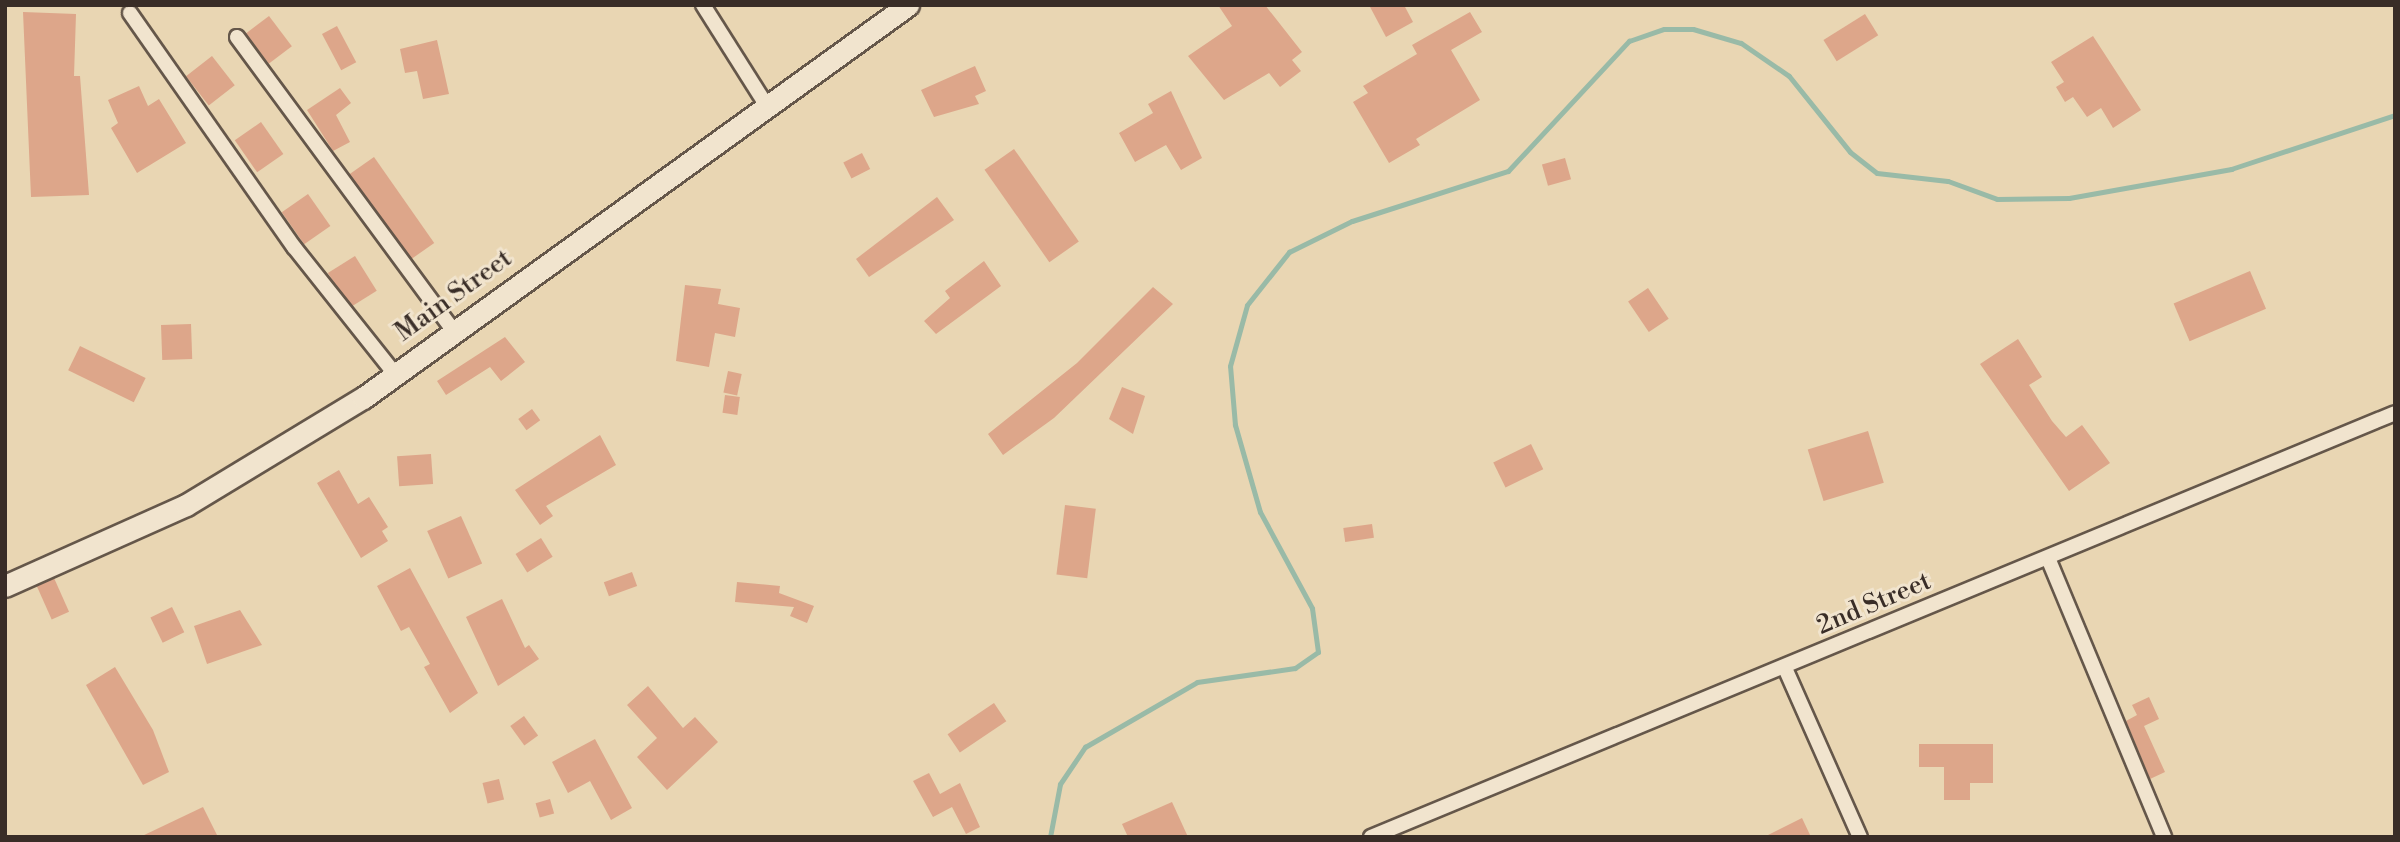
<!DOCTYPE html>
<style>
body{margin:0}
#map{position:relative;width:2400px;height:842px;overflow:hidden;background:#e9d6b3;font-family:"Libre Bodoni",serif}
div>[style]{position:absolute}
.stream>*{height:5px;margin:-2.5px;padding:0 2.5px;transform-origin:2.5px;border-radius:2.5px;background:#99baa7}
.building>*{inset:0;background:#dda68a;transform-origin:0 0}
.roads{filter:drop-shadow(2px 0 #65574a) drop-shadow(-2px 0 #65574a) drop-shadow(0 2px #65574a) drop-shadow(0 -2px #65574a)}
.minor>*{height:14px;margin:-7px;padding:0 7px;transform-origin:7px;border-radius:7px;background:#f1e4ce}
.secondary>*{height:21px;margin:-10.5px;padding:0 10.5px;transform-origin:10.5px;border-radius:10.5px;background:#f1e4ce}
span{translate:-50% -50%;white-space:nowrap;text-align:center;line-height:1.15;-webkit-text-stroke:6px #f1e4ce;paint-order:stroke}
.street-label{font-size:26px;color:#392d27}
.frame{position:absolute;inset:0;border:7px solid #392d27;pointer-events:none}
</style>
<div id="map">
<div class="stream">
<i style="left:1050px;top:837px;width:54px;rotate:-79.3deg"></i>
<i style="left:1060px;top:784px;width:45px;rotate:-56deg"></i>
<i style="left:1085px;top:747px;width:129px;rotate:-30.1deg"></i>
<i style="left:1197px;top:682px;width:99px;rotate:-8.1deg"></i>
<i style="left:1295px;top:668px;width:28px;rotate:-35deg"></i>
<i style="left:1318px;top:652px;width:44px;rotate:-97.8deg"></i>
<i style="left:1312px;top:608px;width:109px;rotate:-118.4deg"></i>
<i style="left:1260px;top:512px;width:91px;rotate:-106deg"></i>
<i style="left:1235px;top:425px;width:59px;rotate:-94.8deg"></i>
<i style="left:1230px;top:366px;width:63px;rotate:-74.4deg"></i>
<i style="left:1247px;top:305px;width:68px;rotate:-51.6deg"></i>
<i style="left:1289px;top:252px;width:70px;rotate:-26.2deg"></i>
<i style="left:1352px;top:221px;width:164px;rotate:-17.8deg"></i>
<i style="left:1508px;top:171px;width:178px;rotate:-47.1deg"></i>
<i style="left:1629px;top:41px;width:37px;rotate:-19deg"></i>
<i style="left:1664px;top:29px;width:29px"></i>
<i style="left:1693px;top:29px;width:50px;rotate:16.3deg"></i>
<i style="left:1741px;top:43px;width:58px;rotate:34.5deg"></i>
<i style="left:1789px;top:76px;width:97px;rotate:51.2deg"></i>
<i style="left:1850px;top:152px;width:34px;rotate:38deg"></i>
<i style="left:1877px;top:173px;width:71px;rotate:6.4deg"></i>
<i style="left:1948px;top:181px;width:52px;rotate:20.2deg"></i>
<i style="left:1997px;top:199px;width:72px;rotate:-0.8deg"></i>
<i style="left:2069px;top:198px;width:165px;rotate:-10.1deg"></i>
<i style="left:2231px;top:169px;width:173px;rotate:-18.2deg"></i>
</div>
<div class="building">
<i style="clip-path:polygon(1218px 5px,1265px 5px,1302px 52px,1292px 60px,1301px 71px,1280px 87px,1269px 73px,1224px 100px,1188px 56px,1232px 26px)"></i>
<i style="clip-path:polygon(1369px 5px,1404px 5px,1413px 22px,1386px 37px)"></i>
<i style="clip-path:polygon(23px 12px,76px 14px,74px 76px,80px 76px,89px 195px,31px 197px)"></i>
<i style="clip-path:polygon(1470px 12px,1482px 32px,1451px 50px,1480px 100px,1416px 139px,1420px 145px,1389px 163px,1353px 102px,1368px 93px,1363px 86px,1417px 54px,1412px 45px)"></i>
<i style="left:1865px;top:14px;width:25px;height:49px;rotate:58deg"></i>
<i style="left:269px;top:16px;width:38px;height:29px;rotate:53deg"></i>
<i style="left:337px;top:26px;width:41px;height:17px;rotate:62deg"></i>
<i style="clip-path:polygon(2093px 36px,2141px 110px,2113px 128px,2101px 108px,2087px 117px,2073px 97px,2065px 102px,2056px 87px,2064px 82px,2051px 62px)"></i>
<i style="clip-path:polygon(437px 40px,449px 94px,423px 99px,417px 71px,405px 73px,400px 49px)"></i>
<i style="left:212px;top:56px;width:37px;height:33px;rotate:52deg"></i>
<i style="clip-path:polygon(975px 66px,986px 91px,975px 96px,979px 104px,934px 117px,921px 90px)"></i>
<i style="clip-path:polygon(139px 86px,148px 106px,159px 99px,186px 143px,137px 173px,111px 128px,118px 123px,108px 100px)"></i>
<i style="clip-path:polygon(340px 88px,351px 103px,336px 115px,350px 142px,333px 151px,307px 110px)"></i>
<i style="clip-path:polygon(1171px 91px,1202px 158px,1181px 170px,1166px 145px,1135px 162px,1119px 133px,1153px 113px,1148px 104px)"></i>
<i style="left:261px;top:122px;width:39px;height:32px;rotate:55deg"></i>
<i style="left:1014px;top:149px;width:113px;height:36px;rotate:55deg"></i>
<i style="left:862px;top:153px;width:18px;height:21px;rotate:63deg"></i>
<i style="left:374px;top:157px;width:105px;height:30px;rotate:55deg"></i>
<i style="left:1565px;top:158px;width:22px;height:24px;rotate:74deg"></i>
<i style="left:308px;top:194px;width:39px;height:32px;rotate:55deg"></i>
<i style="clip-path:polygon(937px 197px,954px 220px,869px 277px,856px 259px)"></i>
<i style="left:355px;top:256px;width:41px;height:32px;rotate:58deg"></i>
<i style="clip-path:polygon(984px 261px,1001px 286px,936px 334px,924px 321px,950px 298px,945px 291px)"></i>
<i style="left:2250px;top:271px;width:41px;height:83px;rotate:67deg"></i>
<i style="clip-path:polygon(685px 285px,721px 289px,718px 304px,740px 308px,735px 337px,715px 333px,709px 367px,676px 361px)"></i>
<i style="clip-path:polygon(1153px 287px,1173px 304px,1054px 418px,1003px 455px,988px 434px,1077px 363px)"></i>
<i style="left:1648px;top:288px;width:37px;height:24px;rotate:56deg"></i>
<i style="left:191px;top:324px;width:35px;height:30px;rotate:88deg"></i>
<i style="clip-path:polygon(505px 337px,525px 362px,501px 381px,490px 367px,446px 395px,437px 381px)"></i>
<i style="clip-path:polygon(2018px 339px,2042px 377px,2029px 385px,2052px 421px,2066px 437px,2082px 425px,2110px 463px,2069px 491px,1980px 364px)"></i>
<i style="left:80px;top:346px;width:73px;height:27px;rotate:26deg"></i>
<i style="left:728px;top:371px;width:14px;height:22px;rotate:12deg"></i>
<i style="clip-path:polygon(1122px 387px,1145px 396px,1133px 434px,1109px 419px)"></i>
<i style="left:725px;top:395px;width:15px;height:18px;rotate:8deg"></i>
<i style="left:532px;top:409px;width:14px;height:17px;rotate:54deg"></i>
<i style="left:1868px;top:431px;width:54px;height:63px;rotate:73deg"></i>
<i style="clip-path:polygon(600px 435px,616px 465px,546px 506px,553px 516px,540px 525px,515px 490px)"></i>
<i style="left:1531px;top:444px;width:28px;height:42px;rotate:64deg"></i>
<i style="left:431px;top:454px;width:30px;height:34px;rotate:86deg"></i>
<i style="clip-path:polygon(339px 470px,358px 504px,369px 497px,388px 527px,382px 531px,388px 541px,361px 558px,317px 483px)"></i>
<i style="left:1065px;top:505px;width:31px;height:70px;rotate:7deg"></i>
<i style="left:461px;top:516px;width:52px;height:37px;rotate:66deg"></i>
<i style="left:1372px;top:524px;width:14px;height:29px;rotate:82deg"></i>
<i style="left:541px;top:538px;width:22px;height:30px;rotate:58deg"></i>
<i style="clip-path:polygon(410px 568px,478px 693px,450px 713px,424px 667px,430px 664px,409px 627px,401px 631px,377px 586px)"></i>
<i style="left:632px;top:572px;width:15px;height:30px;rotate:70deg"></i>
<i style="left:54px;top:578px;width:37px;height:19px;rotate:66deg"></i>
<i style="clip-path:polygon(737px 582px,780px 586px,779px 593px,814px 606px,807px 623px,790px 616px,794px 607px,735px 602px)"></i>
<i style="clip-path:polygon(502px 599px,525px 648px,529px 645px,539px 659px,498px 686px,466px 617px)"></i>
<i style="left:172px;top:607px;width:28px;height:24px;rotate:64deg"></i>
<i style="clip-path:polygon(240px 610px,262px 645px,207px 664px,194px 626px)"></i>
<i style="clip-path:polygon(115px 667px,153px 730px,169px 772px,143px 785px,86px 685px)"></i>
<i style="clip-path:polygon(648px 686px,683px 728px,695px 717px,718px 742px,667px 790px,637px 757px,657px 738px,627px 705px)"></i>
<i style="clip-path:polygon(2149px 697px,2159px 719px,2144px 726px,2165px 772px,2150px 779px,2126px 721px,2137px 715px,2132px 705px)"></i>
<i style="left:994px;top:703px;width:22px;height:56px;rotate:56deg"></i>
<i style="left:524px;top:716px;width:24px;height:17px;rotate:54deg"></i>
<i style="clip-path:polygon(595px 739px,632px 808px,611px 820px,590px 781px,568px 793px,552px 762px)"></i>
<i style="clip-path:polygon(1919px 744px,1993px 744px,1993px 783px,1970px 783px,1970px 800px,1944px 800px,1944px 767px,1919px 767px)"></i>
<i style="clip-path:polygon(929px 773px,940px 794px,960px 783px,980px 827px,966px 834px,952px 807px,933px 817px,913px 781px)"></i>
<i style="left:499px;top:779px;width:21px;height:17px;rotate:76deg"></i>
<i style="left:550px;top:799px;width:15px;height:15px;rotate:74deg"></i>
<i style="clip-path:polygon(1172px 802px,1188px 837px,1128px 837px,1122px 824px)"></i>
<i style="clip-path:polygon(203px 807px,218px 837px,140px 837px)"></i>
<i style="clip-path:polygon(1802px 818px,1811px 837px,1764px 837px)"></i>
</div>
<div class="roads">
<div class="minor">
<i style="left:703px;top:5px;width:122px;rotate:57.7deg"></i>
<i style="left:130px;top:13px;width:286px;rotate:55deg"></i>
<i style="left:294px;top:247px;width:162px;rotate:51.5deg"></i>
<i style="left:237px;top:37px;width:365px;rotate:53.6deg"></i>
<i style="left:2048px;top:558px;width:302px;rotate:67.4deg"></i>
<i style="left:1785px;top:668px;width:185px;rotate:66.1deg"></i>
<i style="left:1371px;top:837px;width:1108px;rotate:-22.49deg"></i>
</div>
<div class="secondary">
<i style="left:5px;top:586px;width:198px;rotate:-24.1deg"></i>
<i style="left:186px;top:505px;width:207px;rotate:-31.2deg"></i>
<i style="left:363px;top:398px;width:672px;rotate:-35.8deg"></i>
</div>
</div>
<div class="street-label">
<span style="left:454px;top:296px;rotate:-36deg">Main Street</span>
<span style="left:1874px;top:604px;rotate:-23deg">2nd Street</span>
</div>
<div class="frame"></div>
</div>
